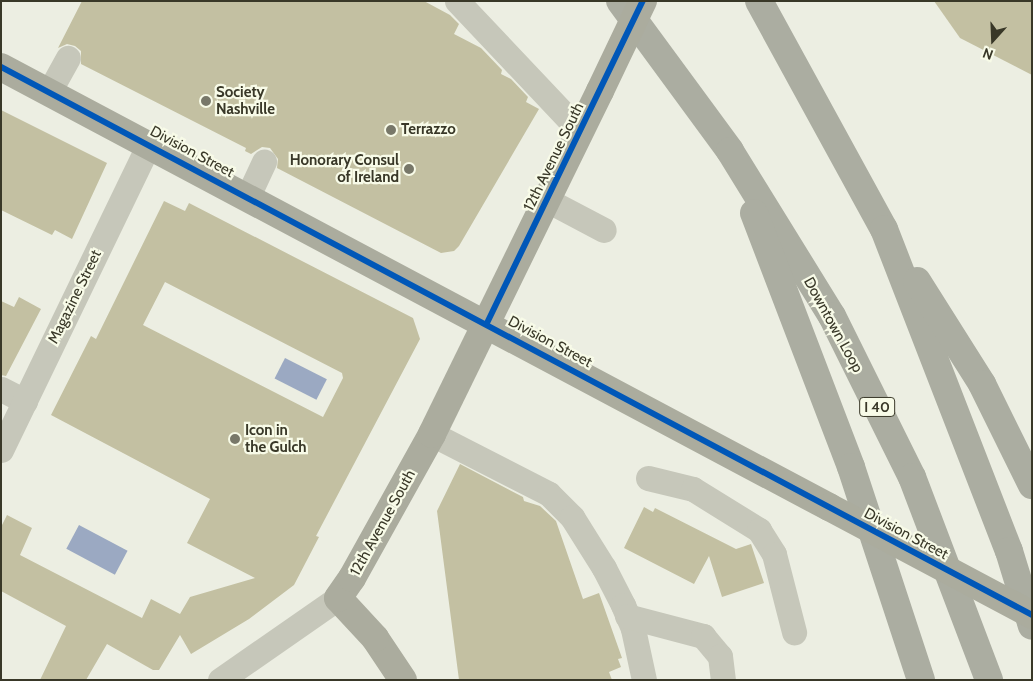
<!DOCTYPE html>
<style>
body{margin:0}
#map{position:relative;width:1033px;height:681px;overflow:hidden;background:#eceee2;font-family:Cabin,sans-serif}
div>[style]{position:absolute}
.water>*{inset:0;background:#9ba9c2;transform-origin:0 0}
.building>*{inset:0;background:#c3c0a2}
.minor>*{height:25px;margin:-12.5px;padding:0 12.5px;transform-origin:12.5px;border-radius:12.5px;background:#c6c7ba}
.major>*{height:28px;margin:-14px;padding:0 14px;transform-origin:14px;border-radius:14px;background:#abac9e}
.highway>*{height:28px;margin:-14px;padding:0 14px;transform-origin:14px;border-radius:14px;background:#abada1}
.major-bridge>*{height:28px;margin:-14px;padding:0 14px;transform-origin:14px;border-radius:14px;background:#abac9e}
.cycleway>*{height:6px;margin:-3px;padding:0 3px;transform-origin:3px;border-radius:3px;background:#0057b8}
.dots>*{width:14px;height:14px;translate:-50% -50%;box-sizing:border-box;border:2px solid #f8fbe8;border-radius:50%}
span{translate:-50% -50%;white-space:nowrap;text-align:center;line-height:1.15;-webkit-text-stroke:4.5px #f8fbe8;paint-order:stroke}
.shield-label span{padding:1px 4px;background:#f8fbe8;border:1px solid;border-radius:4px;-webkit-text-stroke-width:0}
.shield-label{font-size:14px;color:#393828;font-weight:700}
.poi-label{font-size:15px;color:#393828;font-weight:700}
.left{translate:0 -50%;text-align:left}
.right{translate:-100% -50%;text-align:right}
.street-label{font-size:15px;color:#393828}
.frame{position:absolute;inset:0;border:2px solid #393828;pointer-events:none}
.north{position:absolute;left:968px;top:15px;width:50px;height:50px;-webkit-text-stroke:4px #f8fbe8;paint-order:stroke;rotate:200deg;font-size:14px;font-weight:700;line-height:20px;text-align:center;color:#393828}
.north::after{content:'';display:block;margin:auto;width:18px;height:22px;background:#393828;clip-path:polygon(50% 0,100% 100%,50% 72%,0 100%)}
</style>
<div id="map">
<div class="water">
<i style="left:285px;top:358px;width:47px;height:23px;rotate:27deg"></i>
<i style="left:79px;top:525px;width:55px;height:27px;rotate:28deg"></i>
</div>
<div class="building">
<i style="clip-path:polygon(82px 1px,424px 1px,450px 15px,459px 24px,454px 34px,481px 48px,502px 70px,501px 74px,511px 79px,528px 97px,526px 102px,539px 109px,459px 246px,454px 251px,441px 253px,277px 168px,278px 159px,270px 148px,262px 147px,251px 154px,245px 151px,246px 148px,81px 64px,81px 51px,75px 46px,67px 44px,58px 48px)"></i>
<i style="clip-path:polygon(934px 1px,1032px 1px,1032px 75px,960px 38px)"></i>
<i style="clip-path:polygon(1px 110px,107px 163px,72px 239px,55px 230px,52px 235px,1px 210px)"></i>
<i style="clip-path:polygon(evenodd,164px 201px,185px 211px,189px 203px,413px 318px,420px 339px,316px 536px,319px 537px,294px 585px,249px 619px,191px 654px,180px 635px,159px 670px,153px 670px,107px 644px,86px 680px,40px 680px,66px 626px,1px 591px,1px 527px,7px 515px,32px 528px,20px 555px,142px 618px,151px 599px,180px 614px,190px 597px,255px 578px,187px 543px,210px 499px,51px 415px,91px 336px,96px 339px,164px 201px,165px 282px,342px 373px,343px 378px,323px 417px,143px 325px,165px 282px)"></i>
<i style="clip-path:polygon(19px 297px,41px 309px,6px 376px,1px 375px,1px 301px,14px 307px)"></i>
<i style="clip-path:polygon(460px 464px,523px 497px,524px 501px,540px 506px,556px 521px,583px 599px,599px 593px,622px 658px,618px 659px,621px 667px,609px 672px,612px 680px,459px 680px,437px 511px)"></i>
<i style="clip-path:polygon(644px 507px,653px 512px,655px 508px,736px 549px,751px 544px,764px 583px,722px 597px,709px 556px,694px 584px,624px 548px)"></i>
</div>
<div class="minor">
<i style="left:457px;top:1px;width:179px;rotate:46.6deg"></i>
<i style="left:49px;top:92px;width:39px;rotate:-61deg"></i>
<i style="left:248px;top:196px;width:38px;rotate:-65deg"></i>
<i style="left:547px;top:200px;width:64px;rotate:27.8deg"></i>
<i style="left:1px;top:389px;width:27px;rotate:27deg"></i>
<i style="left:432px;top:434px;width:131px;rotate:27.1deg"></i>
<i style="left:549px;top:494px;width:33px;rotate:45deg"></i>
<i style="left:572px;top:517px;width:60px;rotate:57.9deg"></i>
<i style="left:604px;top:568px;width:42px;rotate:62.8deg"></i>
<i style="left:623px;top:605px;width:26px;rotate:67deg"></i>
<i style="left:633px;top:629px;width:52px;rotate:77.8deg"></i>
<i style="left:1px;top:450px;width:340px;rotate:-64.2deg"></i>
<i style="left:648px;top:478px;width:46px;rotate:13.7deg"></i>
<i style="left:693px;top:489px;width:78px;rotate:31.8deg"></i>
<i style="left:759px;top:530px;width:28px;rotate:58deg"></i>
<i style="left:774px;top:554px;width:81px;rotate:75.6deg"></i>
<i style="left:627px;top:616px;width:79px;rotate:14.7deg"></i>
<i style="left:703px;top:636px;width:26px;rotate:50deg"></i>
<i style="left:720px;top:656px;width:24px;rotate:83deg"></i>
<i style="left:220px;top:680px;width:144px;rotate:-34.8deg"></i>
</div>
<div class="major">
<i style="left:1px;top:67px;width:938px;rotate:27.99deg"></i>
<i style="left:403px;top:680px;width:50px;rotate:-123.7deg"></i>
<i style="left:375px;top:638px;width:54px;rotate:-132.8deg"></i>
<i style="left:338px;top:598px;width:24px;rotate:-55deg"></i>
<i style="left:352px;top:578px;width:165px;rotate:-60.9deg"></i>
<i style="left:432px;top:434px;width:382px;rotate:-63.9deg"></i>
</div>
<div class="highway">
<i style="left:620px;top:1px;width:186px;rotate:53.7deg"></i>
<i style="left:730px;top:151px;width:194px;rotate:58.3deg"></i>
<i style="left:832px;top:316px;width:180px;rotate:63.6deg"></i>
<i style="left:912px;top:477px;width:217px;rotate:69.2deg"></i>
<i style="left:759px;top:1px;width:260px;rotate:61.3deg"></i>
<i style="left:884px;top:229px;width:345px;rotate:68.8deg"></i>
<i style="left:1009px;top:551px;width:78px;rotate:73deg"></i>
<i style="left:754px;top:213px;width:272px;rotate:69.1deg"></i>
<i style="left:851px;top:467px;width:224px;rotate:71.8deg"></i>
<i style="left:917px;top:281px;width:122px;rotate:57.7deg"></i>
<i style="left:982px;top:384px;width:113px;rotate:63.7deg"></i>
</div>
<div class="major-bridge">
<i style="left:600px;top:91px;width:100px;rotate:-64.5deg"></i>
<i style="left:829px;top:507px;width:230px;rotate:28deg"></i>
</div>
<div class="cycleway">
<i style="left:1px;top:67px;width:1168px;rotate:27.99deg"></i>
<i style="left:487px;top:323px;width:358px;rotate:-64.2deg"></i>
</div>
<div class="dots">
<i style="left:206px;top:101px;background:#787869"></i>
<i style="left:391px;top:130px;background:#787869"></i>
<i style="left:409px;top:169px;background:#787869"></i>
<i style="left:235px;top:439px;background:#787869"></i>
</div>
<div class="shield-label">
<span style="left:877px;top:407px">I 40</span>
</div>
<div class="poi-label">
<span class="left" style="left:216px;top:101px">Society<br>Nashville</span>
<span class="left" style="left:401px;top:130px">Terrazzo</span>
<span class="right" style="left:399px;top:169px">Honorary Consul<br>of Ireland</span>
<span class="left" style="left:245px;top:439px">Icon in<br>the Gulch</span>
</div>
<div class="street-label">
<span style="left:192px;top:152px;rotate:28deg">Division Street</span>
<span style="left:554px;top:157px;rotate:-64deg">12th Avenue South</span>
<span style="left:75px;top:297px;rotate:-64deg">Magazine Street</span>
<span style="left:833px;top:325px;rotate:61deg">Downtown Loop</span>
<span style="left:550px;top:342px;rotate:28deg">Division Street</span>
<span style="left:383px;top:523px;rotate:-61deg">12th Avenue South</span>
<span style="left:906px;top:534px;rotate:28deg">Division Street</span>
</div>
<div class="frame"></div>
<div class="north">N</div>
</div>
